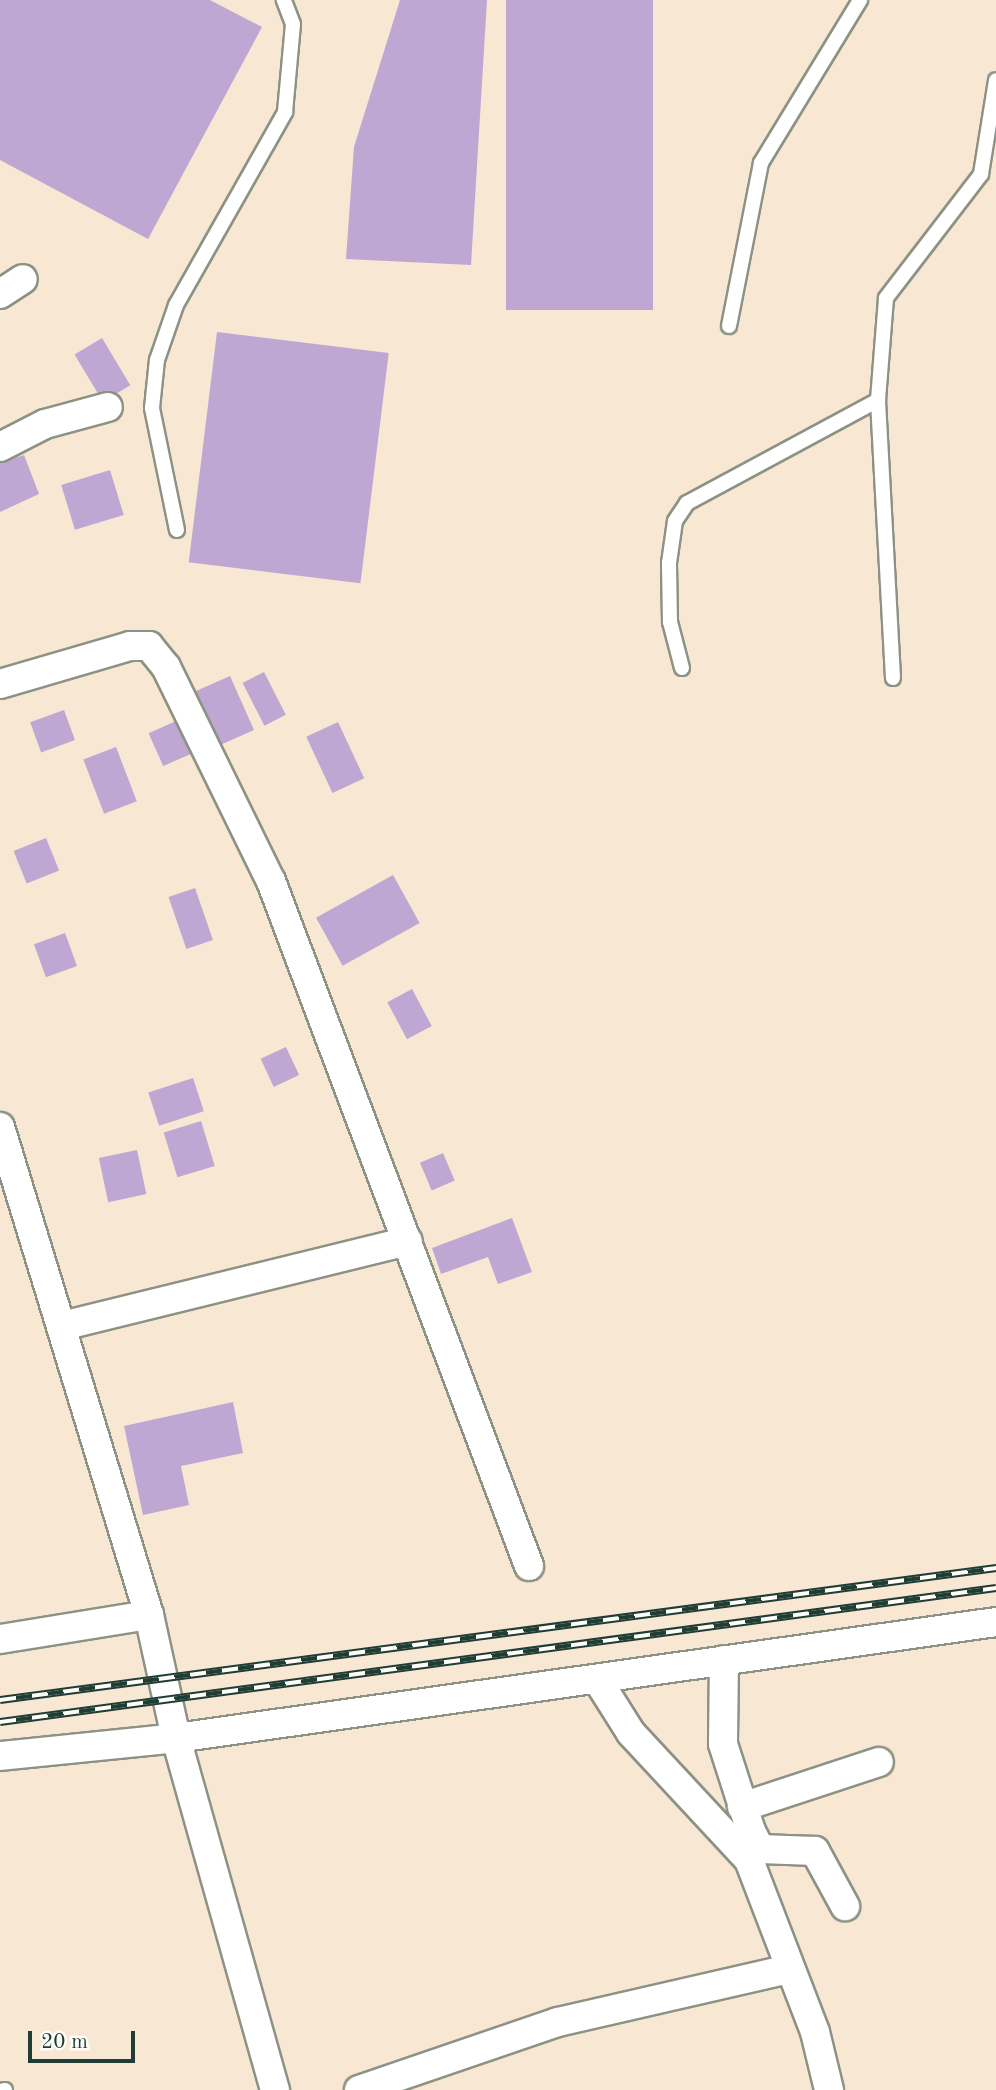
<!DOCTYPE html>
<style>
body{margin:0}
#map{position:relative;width:996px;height:2090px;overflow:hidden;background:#f8e7d3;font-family:"Old Standard TT",serif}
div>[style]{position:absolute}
.building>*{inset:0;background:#bea7d2;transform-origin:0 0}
.roads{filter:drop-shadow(2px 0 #8c9284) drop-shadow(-2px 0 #8c9284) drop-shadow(0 2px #8c9284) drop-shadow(0 -2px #8c9284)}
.service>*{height:14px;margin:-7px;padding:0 7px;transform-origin:7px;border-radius:7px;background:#fff}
.minor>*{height:28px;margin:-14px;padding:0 14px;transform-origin:14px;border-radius:14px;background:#fff}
.rail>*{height:8px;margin-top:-4px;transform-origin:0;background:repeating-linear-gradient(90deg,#fdfcf7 0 16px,#1f3d34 0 32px);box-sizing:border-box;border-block:2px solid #1f3d34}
span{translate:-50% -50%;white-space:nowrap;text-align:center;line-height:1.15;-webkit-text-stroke:5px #fdfcf7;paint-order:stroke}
.scale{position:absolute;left:28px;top:2031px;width:107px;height:32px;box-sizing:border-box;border:4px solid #1f3d34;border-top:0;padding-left:9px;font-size:21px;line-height:24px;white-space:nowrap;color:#1f3d34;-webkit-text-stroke:5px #fdfcf7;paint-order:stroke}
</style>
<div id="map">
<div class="building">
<i style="clip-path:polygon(0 0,210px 0,262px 27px,148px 239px,0 160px)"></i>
<i style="clip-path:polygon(400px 0,487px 0,471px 265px,346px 259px,354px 147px)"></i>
<i style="left:506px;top:0;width:147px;height:310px"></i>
<i style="left:217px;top:332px;width:173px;height:232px;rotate:7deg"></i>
<i style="left:102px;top:338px;width:55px;height:32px;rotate:59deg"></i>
<i style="clip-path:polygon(24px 455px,39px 494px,0 512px,0 463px)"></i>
<i style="left:110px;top:470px;width:47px;height:51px;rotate:73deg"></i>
<i style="left:264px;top:672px;width:48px;height:24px;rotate:63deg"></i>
<i style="left:230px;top:676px;width:59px;height:42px;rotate:66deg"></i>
<i style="left:64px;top:710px;width:32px;height:36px;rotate:70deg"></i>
<i style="left:176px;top:721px;width:36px;height:30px;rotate:66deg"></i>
<i style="left:338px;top:722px;width:62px;height:35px;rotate:65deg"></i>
<i style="left:116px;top:747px;width:58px;height:35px;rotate:69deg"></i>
<i style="left:46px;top:838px;width:35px;height:35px;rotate:68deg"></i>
<i style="left:393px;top:875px;width:55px;height:88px;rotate:61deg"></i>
<i style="left:195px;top:888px;width:55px;height:28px;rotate:71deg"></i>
<i style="left:65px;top:933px;width:35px;height:33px;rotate:70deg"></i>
<i style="left:412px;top:989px;width:42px;height:28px;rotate:62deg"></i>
<i style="left:286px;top:1047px;width:31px;height:28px;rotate:65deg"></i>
<i style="left:193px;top:1078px;width:35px;height:47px;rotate:72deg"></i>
<i style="left:201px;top:1121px;width:47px;height:39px;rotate:73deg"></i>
<i style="left:137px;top:1150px;width:45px;height:39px;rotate:78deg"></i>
<i style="left:443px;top:1153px;width:30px;height:25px;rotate:67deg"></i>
<i style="clip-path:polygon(512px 1218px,532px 1272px,498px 1284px,488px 1257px,441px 1274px,432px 1248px)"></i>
<i style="clip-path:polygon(233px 1402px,243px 1453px,181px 1466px,189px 1505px,143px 1515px,124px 1426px)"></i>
</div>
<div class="roads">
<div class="service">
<i style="left:729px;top:326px;width:166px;rotate:-78.9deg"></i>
<i style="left:761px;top:163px;width:191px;rotate:-58.7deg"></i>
<i style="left:177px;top:530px;width:125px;rotate:-101.6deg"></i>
<i style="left:152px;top:408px;width:48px;rotate:-84.1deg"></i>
<i style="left:157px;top:360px;width:58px;rotate:-70.9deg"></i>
<i style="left:176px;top:305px;width:222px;rotate:-60.5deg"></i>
<i style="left:285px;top:112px;width:88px;rotate:-84.8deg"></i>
<i style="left:293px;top:24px;width:26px;rotate:-111deg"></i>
<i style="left:682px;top:668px;width:48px;rotate:-104.6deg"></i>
<i style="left:670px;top:622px;width:59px;rotate:-91deg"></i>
<i style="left:669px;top:563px;width:42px;rotate:-81.9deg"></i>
<i style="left:675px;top:521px;width:22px;rotate:-56deg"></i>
<i style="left:687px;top:503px;width:217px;rotate:-28.3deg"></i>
<i style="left:893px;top:678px;width:278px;rotate:-93.1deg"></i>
<i style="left:878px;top:400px;width:102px;rotate:-85.5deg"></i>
<i style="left:886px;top:298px;width:156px;rotate:-52.5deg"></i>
<i style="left:981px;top:174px;width:95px;rotate:-80.9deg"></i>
<i style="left:4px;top:2090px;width:1px"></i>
</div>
<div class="minor">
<i style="left:0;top:294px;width:27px;rotate:-33deg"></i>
<i style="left:0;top:447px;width:51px;rotate:-27.1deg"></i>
<i style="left:45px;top:424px;width:65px;rotate:-15.1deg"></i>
<i style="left:0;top:684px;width:135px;rotate:-16.3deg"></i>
<i style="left:130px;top:646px;width:19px"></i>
<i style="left:149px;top:646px;width:27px;rotate:51deg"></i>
<i style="left:166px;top:667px;width:238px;rotate:63.9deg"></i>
<i style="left:271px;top:881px;width:732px;rotate:69.36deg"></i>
<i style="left:0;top:1127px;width:510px;rotate:73.02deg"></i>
<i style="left:149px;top:1615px;width:126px;rotate:77.6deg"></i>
<i style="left:176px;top:1738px;width:366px;rotate:74.3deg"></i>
<i style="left:62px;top:1326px;width:356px;rotate:-13.8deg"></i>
<i style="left:0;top:1639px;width:151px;rotate:-9.2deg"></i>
<i style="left:724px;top:1660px;width:84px;rotate:90.7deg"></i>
<i style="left:723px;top:1744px;width:91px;rotate:72.2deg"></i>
<i style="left:751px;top:1831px;width:20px;rotate:63deg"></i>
<i style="left:760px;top:1849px;width:55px;rotate:2.1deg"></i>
<i style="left:815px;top:1851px;width:63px;rotate:61.4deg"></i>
<i style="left:597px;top:1679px;width:64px;rotate:57.8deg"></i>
<i style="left:631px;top:1733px;width:173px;rotate:47.1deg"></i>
<i style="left:749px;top:1860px;width:184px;rotate:69deg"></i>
<i style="left:815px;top:2032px;width:60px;rotate:76.4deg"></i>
<i style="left:0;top:1756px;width:177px;rotate:-5.8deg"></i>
<i style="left:176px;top:1738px;width:828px;rotate:-8.05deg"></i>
<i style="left:742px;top:1807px;width:144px;rotate:-18.2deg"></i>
<i style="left:359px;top:2090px;width:210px;rotate:-18.9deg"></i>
<i style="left:558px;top:2022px;width:237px;rotate:-12.9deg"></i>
</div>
</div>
<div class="rail">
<i style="left:0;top:1700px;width:1005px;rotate:-7.55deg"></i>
<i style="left:0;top:1722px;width:1005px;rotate:-7.66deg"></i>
</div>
<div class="scale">20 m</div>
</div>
